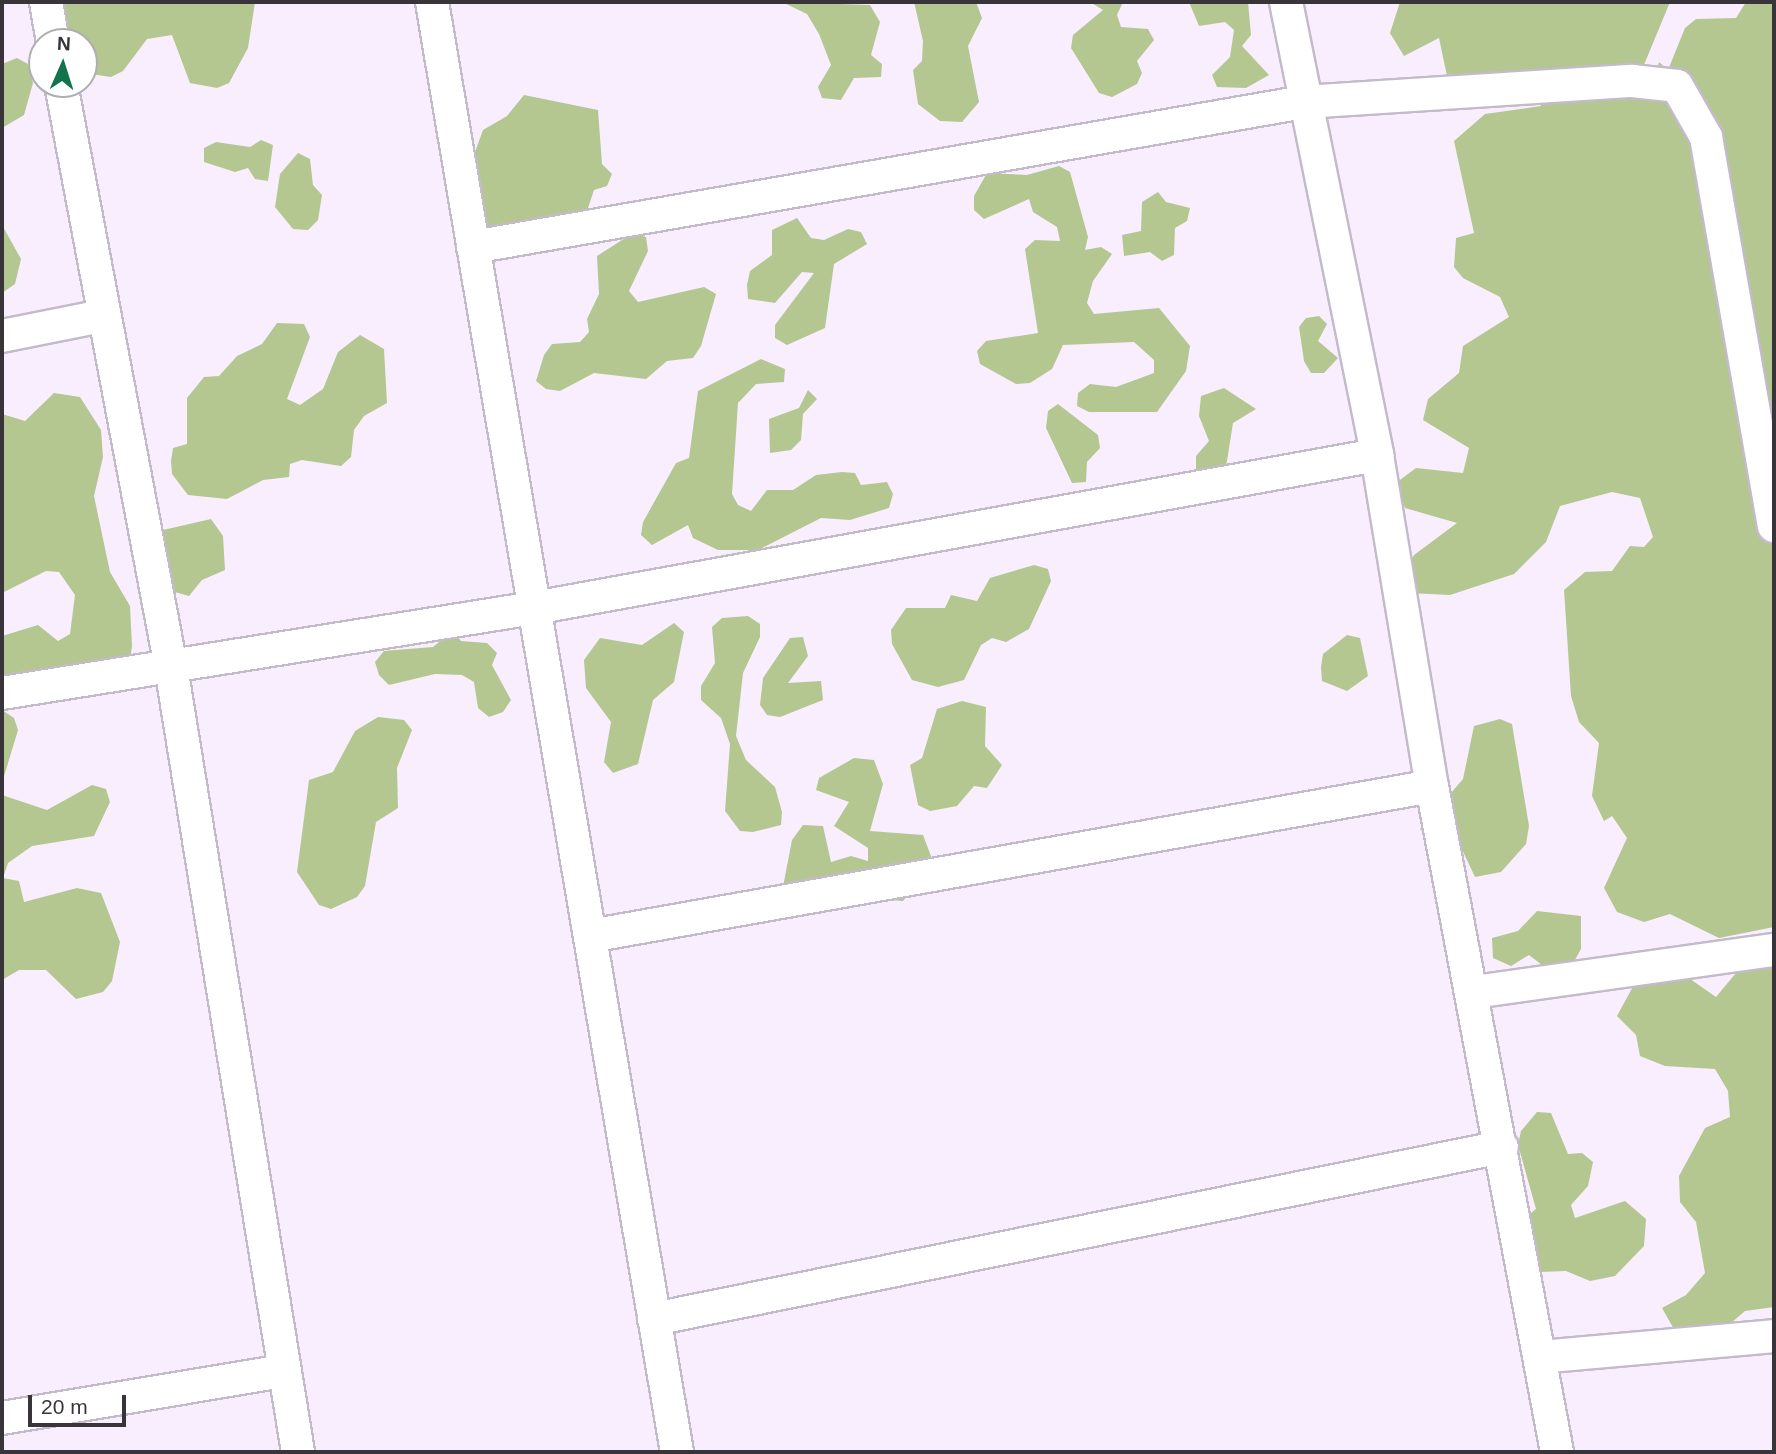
<!DOCTYPE html>
<style>
body{margin:0}
#map{position:relative;width:1776px;height:1454px;overflow:hidden;background:#f8eefe;font-family:Helvetica,sans-serif}
div>[style]{position:absolute}
.forest>*{inset:0;background:#b4c791}
.roads{filter:drop-shadow(2px 0 #c3baca) drop-shadow(-2px 0 #c3baca) drop-shadow(0 2px #c3baca) drop-shadow(0 -2px #c3baca)}
.minor>*{height:32px;margin:-16px;padding:0 16px;transform-origin:16px;border-radius:16px;background:#fff}
span{translate:-50% -50%;white-space:nowrap;text-align:center;line-height:1.15;-webkit-text-stroke:7px #fff;paint-order:stroke}
.frame{position:absolute;inset:0;border:4px solid #38343a;pointer-events:none}
.north{position:absolute;left:28px;top:28px;width:70px;height:70px;box-sizing:border-box;background:#fff;border:2px solid #afaeb0;border-radius:50%;rotate:3deg;font-size:19px;font-weight:700;line-height:28px;text-align:center;color:#38343a}
.north::after{content:'';display:block;margin:auto;width:24px;height:32px;background:#12744a;clip-path:polygon(50% 0,100% 100%,50% 72%,0 100%)}
.scale{position:absolute;left:28px;top:1395px;width:98px;height:32px;box-sizing:border-box;border:4px solid #38343a;border-top:0;padding-left:9px;font-size:21px;line-height:24px;white-space:nowrap;color:#38343a;-webkit-text-stroke:5px #fff;paint-order:stroke}
</style>
<div id="map">
<div class="forest">
<i style="clip-path:polygon(62px 2px,255px 2px,248px 48px,229px 83px,217px 88px,190px 83px,172px 35px,147px 39px,123px 71px,111px 77px,84px 73px,84px 42px,56px 42px)"></i>
<i style="clip-path:polygon(782px 2px,870px 5px,880px 22px,871px 55px,882px 64px,881px 77px,854px 78px,841px 100px,822px 98px,818px 87px,831px 65px,819px 34px,807px 14px)"></i>
<i style="clip-path:polygon(914px 2px,976px 2px,982px 18px,968px 46px,979px 102px,962px 122px,940px 121px,918px 104px,913px 70px,922px 61px,923px 41px)"></i>
<i style="clip-path:polygon(1090px 2px,1123px 2px,1117px 15px,1121px 27px,1148px 29px,1154px 40px,1137px 61px,1142px 73px,1137px 84px,1112px 97px,1099px 93px,1071px 48px,1073px 35px,1103px 10px)"></i>
<i style="clip-path:polygon(1189px 2px,1248px 2px,1251px 35px,1242px 46px,1269px 75px,1246px 88px,1217px 87px,1212px 75px,1230px 57px,1234px 30px,1225px 22px,1199px 26px)"></i>
<i style="clip-path:polygon(1400px 2px,1670px 2px,1641px 72px,1655px 79px,1659px 62px,1668px 70px,1685px 28px,1696px 19px,1736px 18px,1746px 2px,1774px 2px,1774px 927px,1719px 938px,1670px 914px,1644px 922px,1617px 912px,1604px 888px,1627px 838px,1612px 816px,1604px 821px,1592px 796px,1599px 743px,1579px 722px,1571px 696px,1564px 590px,1585px 572px,1612px 571px,1630px 546px,1644px 547px,1653px 537px,1640px 498px,1612px 492px,1560px 506px,1546px 542px,1514px 574px,1450px 595px,1409px 593px,1408px 566px,1414px 555px,1457px 523px,1405px 508px,1396px 483px,1416px 468px,1463px 473px,1469px 448px,1423px 420px,1428px 399px,1459px 373px,1463px 346px,1509px 317px,1500px 297px,1463px 278px,1454px 267px,1456px 238px,1474px 233px,1454px 141px,1485px 114px,1541px 106px,1531px 92px,1447px 76px,1439px 38px,1404px 56px,1390px 33px)"></i>
<i style="clip-path:polygon(17px 58px,28px 64px,33px 83px,24px 115px,2px 128px,2px 64px)"></i>
<i style="clip-path:polygon(524px 95px,598px 110px,602px 164px,612px 174px,607px 186px,594px 190px,585px 217px,536px 236px,480px 228px,470px 166px,483px 130px,507px 116px)"></i>
<i style="clip-path:polygon(261px 140px,273px 145px,268px 181px,255px 179px,248px 168px,235px 172px,204px 162px,204px 148px,216px 142px,250px 147px)"></i>
<i style="clip-path:polygon(298px 153px,310px 159px,313px 185px,322px 195px,318px 220px,308px 230px,293px 229px,275px 207px,280px 174px)"></i>
<i style="clip-path:polygon(1059px 166px,1070px 172px,1088px 237px,1085px 250px,1101px 247px,1112px 254px,1093px 281px,1087px 303px,1094px 314px,1159px 308px,1190px 346px,1186px 371px,1157px 412px,1089px 412px,1077px 406px,1078px 393px,1090px 384px,1116px 387px,1154px 373px,1154px 360px,1134px 342px,1063px 345px,1052px 369px,1030px 383px,1016px 384px,980px 364px,977px 351px,986px 341px,1038px 333px,1025px 249px,1035px 240px,1060px 241px,1057px 227px,1033px 212px,1029px 199px,984px 219px,974px 210px,974px 196px,987px 173px,1027px 175px)"></i>
<i style="clip-path:polygon(1158px 192px,1166px 202px,1190px 208px,1187px 221px,1175px 228px,1174px 255px,1162px 261px,1150px 252px,1124px 256px,1122px 235px,1141px 231px,1142px 202px)"></i>
<i style="clip-path:polygon(797px 218px,811px 238px,824px 240px,848px 229px,861px 232px,867px 244px,834px 264px,825px 328px,787px 345px,775px 338px,775px 325px,814px 273px,802px 272px,775px 303px,748px 299px,747px 285px,750px 271px,772px 255px,772px 230px)"></i>
<i style="clip-path:polygon(2px 225px,21px 259px,15px 284px,2px 293px)"></i>
<i style="clip-path:polygon(633px 233px,646px 237px,648px 251px,629px 291px,638px 302px,704px 287px,716px 294px,701px 346px,693px 358px,667px 361px,646px 379px,594px 373px,560px 391px,546px 389px,536px 381px,544px 355px,552px 344px,580px 342px,589px 332px,587px 319px,599px 294px,597px 256px)"></i>
<i style="clip-path:polygon(1306px 318px,1319px 316px,1327px 324px,1318px 341px,1338px 358px,1324px 373px,1311px 373px,1304px 361px,1299px 327px)"></i>
<i style="clip-path:polygon(277px 323px,304px 324px,310px 337px,287px 399px,300px 405px,323px 389px,338px 352px,360px 335px,384px 349px,387px 403px,364px 416px,354px 430px,351px 457px,341px 466px,302px 460px,290px 464px,289px 477px,263px 480px,227px 499px,188px 495px,172px 474px,171px 461px,173px 448px,187px 444px,187px 398px,204px 377px,219px 376px,237px 356px,262px 344px)"></i>
<i style="clip-path:polygon(761px 359px,785px 369px,784px 382px,756px 384px,738px 403px,732px 494px,738px 505px,751px 511px,767px 490px,793px 490px,816px 475px,842px 472px,855px 473px,861px 485px,887px 482px,893px 494px,889px 508px,850px 520px,821px 518px,758px 550px,718px 550px,693px 538px,688px 525px,652px 545px,641px 535px,643px 522px,676px 463px,689px 458px,698px 391px)"></i>
<i style="clip-path:polygon(1224px 388px,1256px 409px,1233px 423px,1226px 467px,1196px 476px,1196px 456px,1209px 441px,1199px 416px,1201px 396px)"></i>
<i style="clip-path:polygon(808px 390px,817px 399px,803px 414px,801px 440px,791px 450px,770px 453px,769px 419px,799px 408px)"></i>
<i style="clip-path:polygon(54px 393px,80px 397px,101px 430px,103px 457px,94px 496px,110px 572px,130px 606px,132px 646px,130px 660px,66px 696px,40px 702px,2px 684px,2px 636px,38px 625px,58px 641px,70px 634px,75px 595px,59px 572px,46px 571px,2px 593px,2px 414px,25px 421px)"></i>
<i style="clip-path:polygon(1058px 404px,1098px 435px,1100px 448px,1087px 462px,1086px 482px,1072px 483px,1046px 428px,1048px 411px)"></i>
<i style="clip-path:polygon(211px 519px,223px 536px,225px 570px,202px 580px,189px 596px,164px 589px,163px 530px)"></i>
<i style="clip-path:polygon(1034px 565px,1048px 569px,1051px 581px,1029px 629px,1006px 642px,992px 638px,981px 645px,964px 680px,938px 687px,912px 680px,892px 644px,891px 630px,906px 608px,945px 608px,951px 595px,977px 601px,990px 578px)"></i>
<i style="clip-path:polygon(748px 616px,760px 624px,760px 637px,743px 673px,736px 736px,746px 760px,775px 787px,782px 812px,781px 825px,753px 832px,740px 831px,725px 811px,730px 744px,721px 718px,701px 700px,701px 686px,715px 663px,712px 627px,722px 618px)"></i>
<i style="clip-path:polygon(674px 623px,684px 632px,674px 682px,653px 700px,638px 764px,613px 773px,604px 762px,611px 722px,586px 688px,584px 660px,600px 638px,642px 645px)"></i>
<i style="clip-path:polygon(453px 631px,461px 641px,487px 643px,497px 653px,492px 665px,511px 700px,503px 712px,489px 717px,478px 708px,474px 682px,462px 675px,435px 674px,389px 685px,379px 675px,375px 662px,384px 651px,433px 647px)"></i>
<i style="clip-path:polygon(1347px 635px,1360px 638px,1368px 676px,1347px 691px,1322px 681px,1321px 667px,1323px 654px)"></i>
<i style="clip-path:polygon(803px 637px,808px 656px,788px 683px,821px 681px,823px 700px,780px 717px,767px 715px,760px 705px,763px 678px,790px 638px)"></i>
<i style="clip-path:polygon(962px 701px,986px 707px,985px 746px,1002px 765px,987px 788px,974px 786px,957px 806px,930px 811px,918px 805px,910px 765px,922px 758px,937px 709px)"></i>
<i style="clip-path:polygon(2px 710px,14px 718px,18px 730px,2px 783px)"></i>
<i style="clip-path:polygon(378px 717px,404px 720px,412px 730px,397px 768px,398px 808px,376px 822px,365px 886px,357px 897px,331px 909px,319px 905px,297px 872px,309px 780px,333px 772px,355px 731px)"></i>
<i style="clip-path:polygon(1500px 719px,1512px 724px,1529px 826px,1526px 844px,1501px 872px,1475px 877px,1458px 841px,1430px 839px,1420px 829px,1463px 779px,1474px 726px)"></i>
<i style="clip-path:polygon(854px 758px,874px 760px,883px 784px,870px 831px,923px 835px,934px 864px,903px 901px,782px 892px,792px 840px,803px 825px,823px 826px,831px 862px,851px 856px,868px 861px,868px 848px,834px 826px,849px 802px,816px 790px,819px 778px)"></i>
<i style="clip-path:polygon(92px 785px,106px 789px,110px 802px,94px 836px,32px 846px,8px 863px,3px 878px,19px 881px,24px 902px,77px 888px,101px 893px,120px 942px,112px 981px,103px 992px,76px 999px,46px 970px,19px 970px,2px 980px,2px 795px,47px 810px)"></i>
<i style="clip-path:polygon(1537px 911px,1581px 916px,1581px 949px,1571px 967px,1546px 968px,1529px 955px,1511px 966px,1493px 958px,1492px 938px,1518px 931px)"></i>
<i style="clip-path:polygon(1751px 955px,1774px 959px,1774px 1307px,1745px 1311px,1724px 1329px,1675px 1331px,1662px 1308px,1686px 1295px,1705px 1273px,1696px 1222px,1680px 1202px,1679px 1176px,1705px 1128px,1730px 1117px,1728px 1091px,1715px 1069px,1665px 1066px,1640px 1056px,1636px 1035px,1617px 1016px,1642px 970px,1670px 965px,1716px 997px)"></i>
<i style="clip-path:polygon(1537px 1112px,1551px 1113px,1568px 1154px,1582px 1153px,1593px 1162px,1588px 1186px,1571px 1205px,1575px 1218px,1625px 1201px,1646px 1219px,1644px 1246px,1615px 1276px,1590px 1281px,1566px 1271px,1539px 1272px,1525px 1218px,1536px 1209px,1518px 1145px,1521px 1131px)"></i>
</div>
<div class="roads">
<div class="minor">
<i style="left:46px;top:2px;width:41px;rotate:80.1deg"></i>
<i style="left:432px;top:2px;width:1471px;rotate:80.41deg"></i>
<i style="left:1286px;top:2px;width:462px;rotate:78.6deg"></i>
<i style="left:1377px;top:455px;width:336px;rotate:80.6deg"></i>
<i style="left:1432px;top:786px;width:678px;rotate:79.37deg"></i>
<i style="left:61px;top:84px;width:593px;rotate:79.32deg"></i>
<i style="left:171px;top:667px;width:795px;rotate:80.81deg"></i>
<i style="left:473px;top:247px;width:844px;rotate:-9.9deg"></i>
<i style="left:1304px;top:102px;width:329px;rotate:-3.7deg"></i>
<i style="left:1632px;top:81px;width:45px;rotate:6.3deg"></i>
<i style="left:1677px;top:86px;width:59px;rotate:60.4deg"></i>
<i style="left:1706px;top:137px;width:395px;rotate:80.1deg"></i>
<i style="left:2px;top:336px;width:102px;rotate:-11.3deg"></i>
<i style="left:2px;top:693px;width:539px;rotate:-9.08deg"></i>
<i style="left:534px;top:608px;width:857px;rotate:-10.29deg"></i>
<i style="left:590px;top:936px;width:855px;rotate:-10.1deg"></i>
<i style="left:1474px;top:992px;width:303px;rotate:-8deg"></i>
<i style="left:654px;top:1319px;width:865px;rotate:-11.47deg"></i>
<i style="left:1540px;top:1357px;width:235px;rotate:-5.1deg"></i>
<i style="left:2px;top:1418px;width:286px;rotate:-9.5deg"></i>
</div>
</div>
<div class="frame"></div>
<div class="north">N</div>
<div class="scale">20 m</div>
</div>
